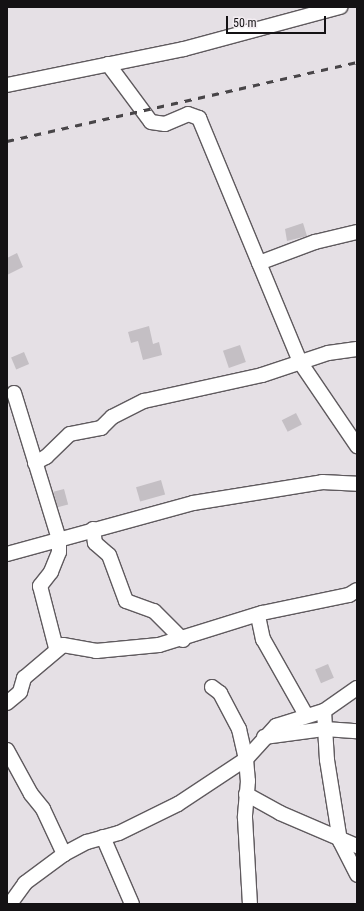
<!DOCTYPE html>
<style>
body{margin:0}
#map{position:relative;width:364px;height:911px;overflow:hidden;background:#e5e0e5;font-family:"Roboto Condensed",sans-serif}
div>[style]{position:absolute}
.building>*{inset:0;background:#c4bfc4;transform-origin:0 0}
.roads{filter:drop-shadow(1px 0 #5f5a5e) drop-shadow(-1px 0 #5f5a5e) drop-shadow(0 1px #5f5a5e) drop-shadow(0 -1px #5f5a5e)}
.street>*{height:14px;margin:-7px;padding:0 7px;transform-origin:7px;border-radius:7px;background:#fff}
.rail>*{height:3px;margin-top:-1.5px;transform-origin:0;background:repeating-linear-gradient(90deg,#484548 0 7px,transparent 0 14px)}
span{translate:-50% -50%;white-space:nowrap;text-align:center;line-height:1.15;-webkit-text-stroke:3px #f3edf2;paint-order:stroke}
.frame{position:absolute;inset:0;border:8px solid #141214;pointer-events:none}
.scale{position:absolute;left:226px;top:16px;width:100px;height:18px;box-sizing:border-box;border:2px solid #141214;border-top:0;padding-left:5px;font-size:12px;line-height:14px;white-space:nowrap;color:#141214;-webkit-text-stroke:3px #f3edf2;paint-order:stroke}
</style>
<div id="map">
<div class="building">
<i style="clip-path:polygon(303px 223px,307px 236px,287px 241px,285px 229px)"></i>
<i style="clip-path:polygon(17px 253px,23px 267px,7px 275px,7px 258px)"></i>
<i style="clip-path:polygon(149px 326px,153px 344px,159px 342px,162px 355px,143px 360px,138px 341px,131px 343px,128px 332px)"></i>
<i style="left:240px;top:345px;width:18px;height:18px;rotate:71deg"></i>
<i style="left:24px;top:352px;width:13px;height:14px;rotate:67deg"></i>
<i style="left:296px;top:413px;width:13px;height:16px;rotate:63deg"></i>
<i style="left:161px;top:480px;width:15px;height:26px;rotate:74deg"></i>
<i style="left:64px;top:489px;width:16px;height:11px;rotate:75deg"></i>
<i style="left:328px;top:664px;width:15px;height:14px;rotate:67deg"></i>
</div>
<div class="roads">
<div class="street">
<i style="left:108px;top:64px;width:72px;rotate:53.4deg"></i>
<i style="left:151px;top:122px;width:14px;rotate:8deg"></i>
<i style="left:165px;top:124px;width:25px;rotate:-23deg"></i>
<i style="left:188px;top:114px;width:12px;rotate:20deg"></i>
<i style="left:199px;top:118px;width:264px;rotate:67.5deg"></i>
<i style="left:300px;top:362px;width:102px;rotate:55.8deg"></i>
<i style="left:7px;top:85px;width:181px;rotate:-11.5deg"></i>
<i style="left:184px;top:49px;width:162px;rotate:-15.1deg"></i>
<i style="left:259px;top:263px;width:60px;rotate:-20.6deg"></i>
<i style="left:315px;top:242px;width:43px;rotate:-13.4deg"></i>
<i style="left:14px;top:393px;width:153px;rotate:72.9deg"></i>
<i style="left:59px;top:539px;width:13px;rotate:90deg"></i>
<i style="left:59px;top:552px;width:22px;rotate:112deg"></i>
<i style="left:51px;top:572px;width:18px;rotate:128deg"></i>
<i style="left:40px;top:586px;width:64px;rotate:75.5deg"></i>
<i style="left:35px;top:463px;width:13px;rotate:-29deg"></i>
<i style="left:46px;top:457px;width:33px;rotate:-44deg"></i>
<i style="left:70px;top:434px;width:32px;rotate:-11deg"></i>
<i style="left:101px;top:428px;width:16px;rotate:-45deg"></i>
<i style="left:112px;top:417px;width:36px;rotate:-27deg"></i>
<i style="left:144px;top:401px;width:121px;rotate:-12.4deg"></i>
<i style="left:262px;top:375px;width:70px;rotate:-18.4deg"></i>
<i style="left:328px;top:353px;width:29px;rotate:-8deg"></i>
<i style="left:93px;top:529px;width:14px;rotate:82deg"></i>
<i style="left:95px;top:543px;width:18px;rotate:41deg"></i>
<i style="left:109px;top:555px;width:49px;rotate:69.7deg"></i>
<i style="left:126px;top:601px;width:30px;rotate:20deg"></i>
<i style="left:154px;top:611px;width:41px;rotate:45deg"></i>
<i style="left:7px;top:554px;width:193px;rotate:-15.3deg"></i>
<i style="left:193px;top:503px;width:131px;rotate:-9.2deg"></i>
<i style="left:322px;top:482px;width:35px;rotate:3deg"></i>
<i style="left:258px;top:616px;width:24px;rotate:78deg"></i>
<i style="left:263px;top:639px;width:87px;rotate:60.5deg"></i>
<i style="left:212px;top:687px;width:10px;rotate:37deg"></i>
<i style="left:220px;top:693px;width:41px;rotate:62.2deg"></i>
<i style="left:239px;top:729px;width:31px;rotate:77deg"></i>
<i style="left:246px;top:759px;width:22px;rotate:85deg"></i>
<i style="left:248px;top:781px;width:37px;rotate:95deg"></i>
<i style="left:245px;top:818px;width:86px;rotate:86.7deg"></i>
<i style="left:7px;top:703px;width:17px;rotate:-40deg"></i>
<i style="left:20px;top:692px;width:15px;rotate:-74deg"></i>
<i style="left:24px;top:678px;width:51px;rotate:-40.2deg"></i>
<i style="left:63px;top:645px;width:34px;rotate:10deg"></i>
<i style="left:96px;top:651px;width:63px;rotate:-5.4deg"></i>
<i style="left:159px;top:645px;width:108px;rotate:-17.3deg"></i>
<i style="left:262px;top:613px;width:89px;rotate:-11.7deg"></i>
<i style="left:349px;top:595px;width:9px;rotate:-32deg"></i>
<i style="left:324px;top:711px;width:49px;rotate:86.5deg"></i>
<i style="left:327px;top:760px;width:82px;rotate:80.9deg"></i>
<i style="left:340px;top:841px;width:38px;rotate:63deg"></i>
<i style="left:264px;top:737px;width:62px;rotate:-7.5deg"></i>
<i style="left:325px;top:729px;width:32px;rotate:4deg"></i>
<i style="left:7px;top:750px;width:50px;rotate:61.4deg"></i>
<i style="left:31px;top:794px;width:19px;rotate:51deg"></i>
<i style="left:43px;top:809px;width:50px;rotate:65deg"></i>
<i style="left:246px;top:794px;width:39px;rotate:29deg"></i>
<i style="left:280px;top:813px;width:84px;rotate:23.2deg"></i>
<i style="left:103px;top:837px;width:73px;rotate:66.6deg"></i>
<i style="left:10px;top:904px;width:26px;rotate:-54deg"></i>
<i style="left:25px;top:883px;width:49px;rotate:-36.6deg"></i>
<i style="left:64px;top:854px;width:26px;rotate:-28deg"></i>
<i style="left:87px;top:842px;width:33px;rotate:-16deg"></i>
<i style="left:119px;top:833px;width:66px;rotate:-26.2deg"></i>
<i style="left:178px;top:804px;width:82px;rotate:-33.5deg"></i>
<i style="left:246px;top:759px;width:45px;rotate:-47.7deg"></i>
<i style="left:276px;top:726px;width:50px;rotate:-17.4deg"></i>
<i style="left:324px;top:711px;width:40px;rotate:-34.9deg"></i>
</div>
</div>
<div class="rail">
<i style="left:7px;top:141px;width:359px;rotate:-12.7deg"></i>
</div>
<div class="frame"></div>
<div class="scale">50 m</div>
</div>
